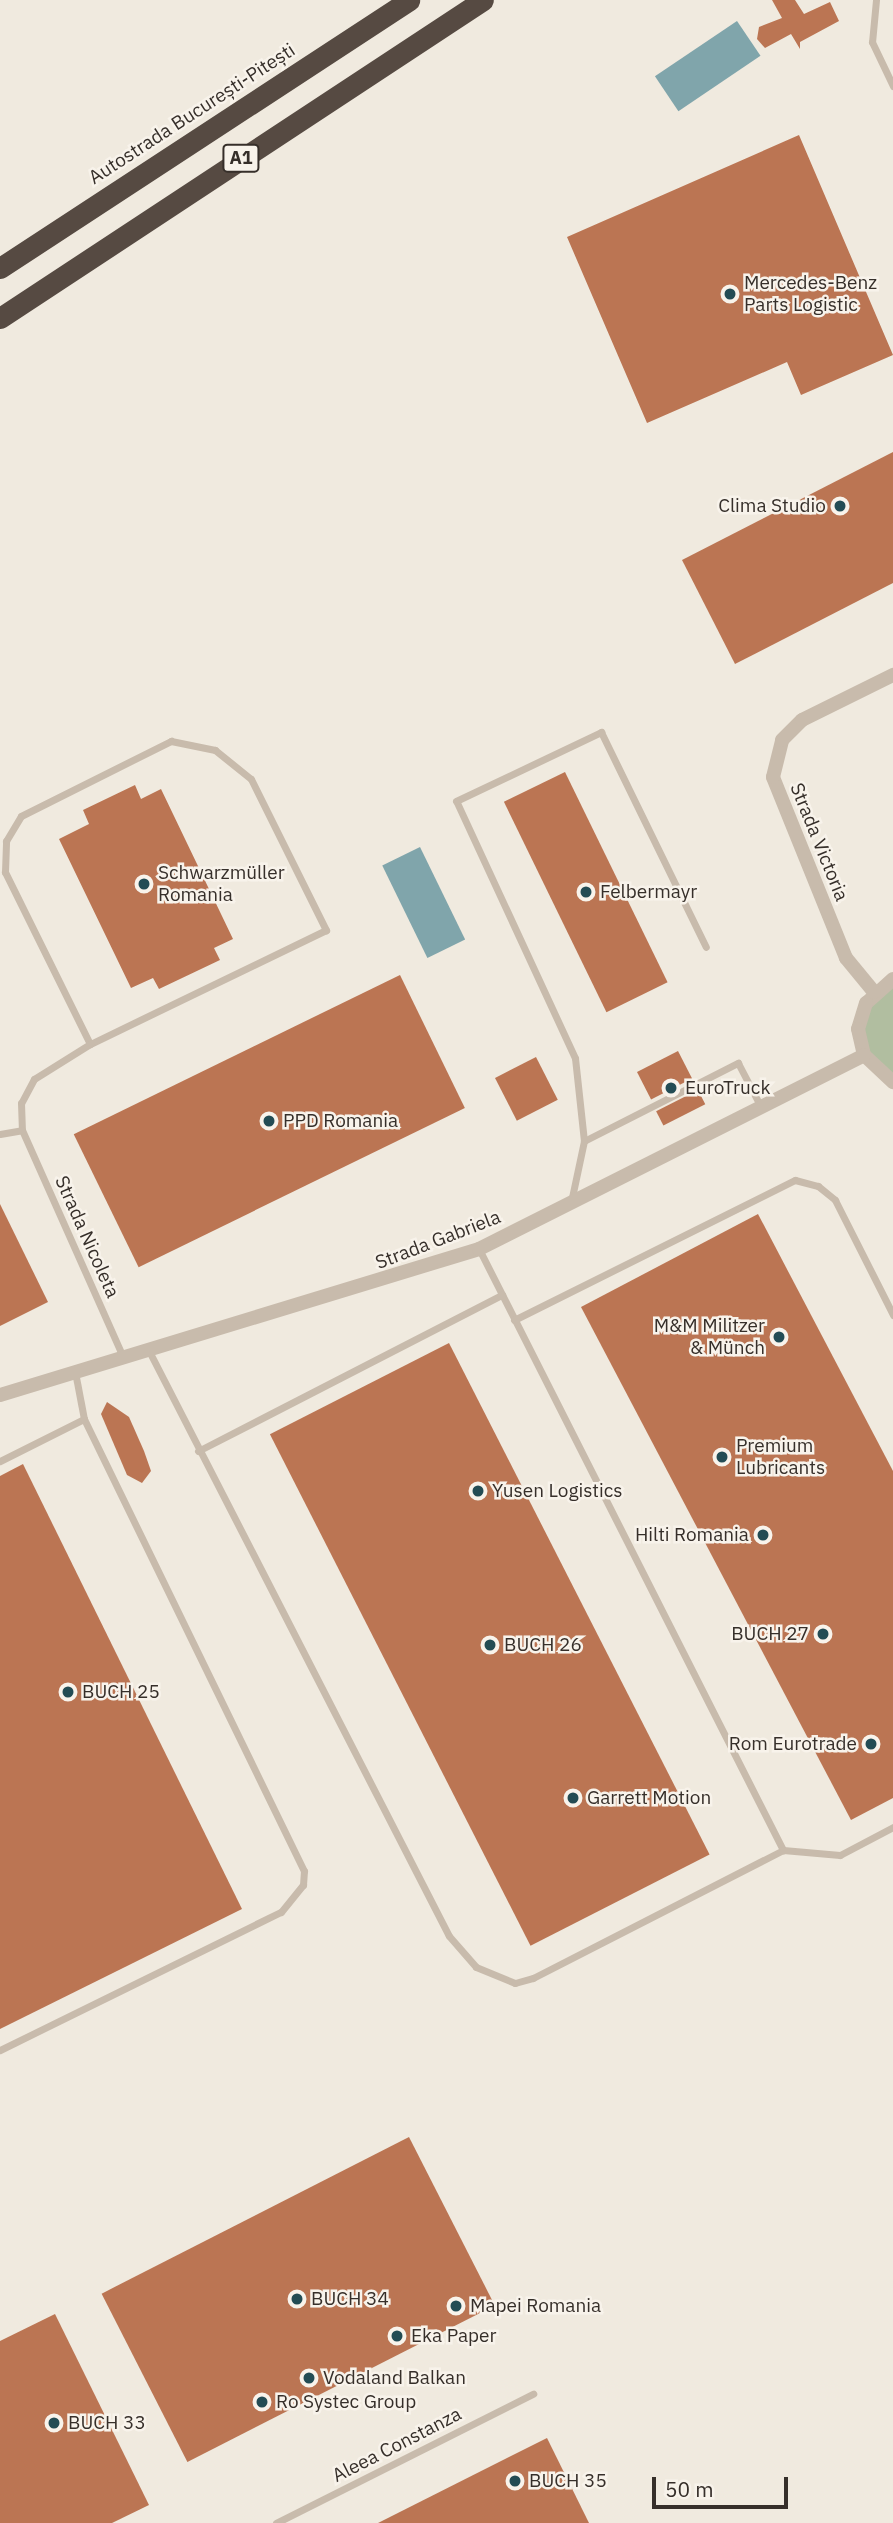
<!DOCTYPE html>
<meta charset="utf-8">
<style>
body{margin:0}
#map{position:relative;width:893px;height:2523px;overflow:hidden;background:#f0eadf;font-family:"IBM Plex Sans",sans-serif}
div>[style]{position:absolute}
.green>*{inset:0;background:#b1bea0}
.water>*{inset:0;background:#80a5ab;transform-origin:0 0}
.building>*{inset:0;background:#bb7553;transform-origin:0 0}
.service>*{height:7px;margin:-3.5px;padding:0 3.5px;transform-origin:3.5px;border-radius:3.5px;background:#c8bbac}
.minor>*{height:14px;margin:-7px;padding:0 7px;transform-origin:7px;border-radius:7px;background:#c8bbac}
.motorway>*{height:21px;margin:-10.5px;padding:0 10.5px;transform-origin:10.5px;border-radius:10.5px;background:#564a42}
.dots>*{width:19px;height:19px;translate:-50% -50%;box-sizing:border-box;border:4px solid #f8f3eb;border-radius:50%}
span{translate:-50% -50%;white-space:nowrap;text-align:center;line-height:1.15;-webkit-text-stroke:5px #f8f3eb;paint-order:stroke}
.shield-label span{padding:2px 5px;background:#f8f3eb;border:2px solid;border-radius:5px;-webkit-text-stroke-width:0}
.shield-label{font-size:18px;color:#362f2a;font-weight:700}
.street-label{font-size:19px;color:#362f2a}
.poi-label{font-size:19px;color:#362f2a}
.left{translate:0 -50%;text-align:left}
.right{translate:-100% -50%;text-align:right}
.scale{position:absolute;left:652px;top:2477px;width:136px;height:32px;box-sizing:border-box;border:4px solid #362f2a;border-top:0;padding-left:9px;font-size:21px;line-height:24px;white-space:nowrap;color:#362f2a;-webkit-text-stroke:5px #f8f3eb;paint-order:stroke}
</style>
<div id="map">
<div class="green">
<i style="clip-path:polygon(893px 979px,893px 1082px,864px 1055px,860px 1016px)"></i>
</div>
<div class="water">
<i style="left:737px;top:21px;width:42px;height:99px;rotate:56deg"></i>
<i style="left:420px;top:847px;width:103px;height:42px;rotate:64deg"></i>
</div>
<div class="building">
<i style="clip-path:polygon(772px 0,795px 0,804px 14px,830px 2px,839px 21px,800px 42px,800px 49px,791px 34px,765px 48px,757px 39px,759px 27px,782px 18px)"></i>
<i style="clip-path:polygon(799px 135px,893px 355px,801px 395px,787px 362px,647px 423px,567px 237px)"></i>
<i style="clip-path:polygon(893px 452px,893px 583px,735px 664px,682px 560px)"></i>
<i style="left:565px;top:772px;width:234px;height:68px;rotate:64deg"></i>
<i style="clip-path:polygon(135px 785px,141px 799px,161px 789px,233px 939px,214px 948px,220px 960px,159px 989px,153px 978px,131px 988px,59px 839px,89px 824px,83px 810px)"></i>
<i style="left:400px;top:975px;width:148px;height:363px;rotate:64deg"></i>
<i style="left:678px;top:1051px;width:31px;height:46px;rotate:63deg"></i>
<i style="left:536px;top:1057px;width:48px;height:46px;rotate:63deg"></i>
<i style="left:698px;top:1090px;width:16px;height:47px;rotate:63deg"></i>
<i style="clip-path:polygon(0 1204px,48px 1302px,0 1326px)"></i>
<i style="clip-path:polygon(758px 1214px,893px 1471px,893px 1798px,851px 1820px,581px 1307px)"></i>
<i style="left:449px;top:1343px;width:574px;height:201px;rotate:63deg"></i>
<i style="clip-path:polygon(107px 1402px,129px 1417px,144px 1451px,151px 1471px,142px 1483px,127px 1475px,101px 1414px)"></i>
<i style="clip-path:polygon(23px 1464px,242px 1909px,0 2029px,0 1476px)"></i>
<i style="left:409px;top:2137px;width:189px;height:345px;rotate:63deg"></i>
<i style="clip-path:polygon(55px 2314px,149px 2505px,112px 2523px,0 2523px,0 2341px)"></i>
<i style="clip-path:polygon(547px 2438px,589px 2523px,378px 2523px)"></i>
</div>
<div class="service">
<i style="left:876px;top:0;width:42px;rotate:95.4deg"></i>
<i style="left:872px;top:42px;width:49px;rotate:64.5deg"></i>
<i style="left:90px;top:1044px;width:192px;rotate:-116.3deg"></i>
<i style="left:5px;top:872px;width:31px;rotate:-88deg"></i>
<i style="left:6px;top:841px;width:29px;rotate:-59deg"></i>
<i style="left:21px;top:816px;width:168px;rotate:-26.6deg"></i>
<i style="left:171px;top:741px;width:45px;rotate:11.6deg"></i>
<i style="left:215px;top:750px;width:46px;rotate:38.9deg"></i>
<i style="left:251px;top:779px;width:169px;rotate:63.6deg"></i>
<i style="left:326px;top:930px;width:262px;rotate:154.2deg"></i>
<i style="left:90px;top:1044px;width:66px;rotate:148deg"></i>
<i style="left:34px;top:1079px;width:27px;rotate:118deg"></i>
<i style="left:21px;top:1103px;width:27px;rotate:88deg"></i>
<i style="left:22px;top:1130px;width:248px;rotate:66deg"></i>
<i style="left:0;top:1134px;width:22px;rotate:-10deg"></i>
<i style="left:584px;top:1141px;width:173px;rotate:-26.9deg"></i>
<i style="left:738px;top:1063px;width:50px;rotate:62.4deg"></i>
<i style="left:571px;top:1202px;width:62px;rotate:-78deg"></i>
<i style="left:584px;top:1141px;width:83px;rotate:-96.2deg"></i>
<i style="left:575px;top:1058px;width:283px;rotate:-114.8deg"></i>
<i style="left:456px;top:801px;width:161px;rotate:-25.4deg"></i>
<i style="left:601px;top:732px;width:239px;rotate:64deg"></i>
<i style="left:479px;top:1249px;width:674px;rotate:63.17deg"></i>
<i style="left:514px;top:1320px;width:314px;rotate:-26.5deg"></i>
<i style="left:795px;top:1180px;width:24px;rotate:15deg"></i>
<i style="left:818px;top:1186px;width:22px;rotate:39deg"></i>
<i style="left:835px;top:1200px;width:129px;rotate:63.2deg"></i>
<i style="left:149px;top:1351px;width:657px;rotate:62.85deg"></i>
<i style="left:449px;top:1936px;width:41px;rotate:48.9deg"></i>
<i style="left:476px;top:1967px;width:42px;rotate:22.3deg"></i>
<i style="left:515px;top:1983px;width:19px;rotate:-16deg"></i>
<i style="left:533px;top:1978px;width:281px;rotate:-27.1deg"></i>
<i style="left:783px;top:1850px;width:57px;rotate:5deg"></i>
<i style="left:840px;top:1855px;width:60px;rotate:-27.8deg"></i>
<i style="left:198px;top:1451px;width:342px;rotate:-27.2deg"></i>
<i style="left:0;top:1461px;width:94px;rotate:-26.6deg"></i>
<i style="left:0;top:2050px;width:313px;rotate:-26.2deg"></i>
<i style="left:281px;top:1912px;width:35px;rotate:-51deg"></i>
<i style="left:303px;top:1885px;width:14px;rotate:-86deg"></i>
<i style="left:304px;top:1871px;width:503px;rotate:-115.95deg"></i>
<i style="left:84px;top:1419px;width:48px;rotate:-100.8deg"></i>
<i style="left:276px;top:2523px;width:288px;rotate:-26.7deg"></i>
</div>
<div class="minor">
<i style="left:893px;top:979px;width:36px;rotate:138deg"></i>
<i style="left:866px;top:1003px;width:27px;rotate:107deg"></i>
<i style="left:858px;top:1029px;width:27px;rotate:77deg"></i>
<i style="left:864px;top:1055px;width:40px;rotate:43deg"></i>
<i style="left:874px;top:992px;width:44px;rotate:-129.5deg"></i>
<i style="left:846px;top:958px;width:195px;rotate:-112deg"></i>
<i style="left:773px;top:777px;width:38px;rotate:-76deg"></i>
<i style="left:782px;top:740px;width:28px;rotate:-45deg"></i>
<i style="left:802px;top:720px;width:102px;rotate:-26.3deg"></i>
<i style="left:0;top:1395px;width:501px;rotate:-16.95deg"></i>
<i style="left:479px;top:1249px;width:431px;rotate:-26.7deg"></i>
</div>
<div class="motorway">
<i style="left:0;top:268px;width:489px;rotate:-33.2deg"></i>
<i style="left:0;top:318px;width:578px;rotate:-33.36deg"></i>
</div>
<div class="dots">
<i style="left:730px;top:294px;background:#234c54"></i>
<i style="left:840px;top:506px;background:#234c54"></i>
<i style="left:144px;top:884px;background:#234c54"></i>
<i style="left:586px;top:892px;background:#234c54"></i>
<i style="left:671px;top:1088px;background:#234c54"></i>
<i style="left:269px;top:1121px;background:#234c54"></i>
<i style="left:779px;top:1337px;background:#234c54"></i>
<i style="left:722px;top:1457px;background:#234c54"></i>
<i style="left:478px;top:1491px;background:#234c54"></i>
<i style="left:763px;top:1535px;background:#234c54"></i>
<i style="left:823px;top:1634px;background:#234c54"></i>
<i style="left:490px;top:1645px;background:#234c54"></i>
<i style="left:68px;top:1692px;background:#234c54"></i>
<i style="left:871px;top:1744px;background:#234c54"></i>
<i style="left:573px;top:1798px;background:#234c54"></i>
<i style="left:297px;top:2299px;background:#234c54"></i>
<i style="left:456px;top:2306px;background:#234c54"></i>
<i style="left:397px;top:2336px;background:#234c54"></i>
<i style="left:309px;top:2378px;background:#234c54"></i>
<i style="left:262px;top:2402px;background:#234c54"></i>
<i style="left:54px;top:2423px;background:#234c54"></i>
<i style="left:515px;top:2481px;background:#234c54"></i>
</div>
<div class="shield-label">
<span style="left:241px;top:158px">A1</span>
</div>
<div class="street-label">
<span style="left:192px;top:114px;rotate:-33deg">Autostrada București-Pitești</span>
<span style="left:819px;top:842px;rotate:68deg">Strada Victoria</span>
<span style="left:87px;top:1237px;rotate:66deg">Strada Nicoleta</span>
<span style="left:438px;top:1240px;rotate:-21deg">Strada Gabriela</span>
<span style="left:397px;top:2445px;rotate:-27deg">Aleea Constanza</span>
</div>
<div class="poi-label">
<span class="left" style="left:744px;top:294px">Mercedes-Benz<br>Parts Logistic</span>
<span class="right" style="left:826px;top:506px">Clima Studio</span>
<span class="left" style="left:158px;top:884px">Schwarzmüller<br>Romania</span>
<span class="left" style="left:600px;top:892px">Felbermayr</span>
<span class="left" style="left:685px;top:1088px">EuroTruck</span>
<span class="left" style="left:283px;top:1121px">PPD Romania</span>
<span class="right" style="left:765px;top:1337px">M&amp;M Militzer<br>&amp; Münch</span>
<span class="left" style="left:736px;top:1457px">Premium<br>Lubricants</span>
<span class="left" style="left:492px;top:1491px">Yusen Logistics</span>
<span class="right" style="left:749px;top:1535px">Hilti Romania</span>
<span class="right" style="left:809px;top:1634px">BUCH 27</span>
<span class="left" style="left:504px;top:1645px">BUCH 26</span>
<span class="left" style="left:82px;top:1692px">BUCH 25</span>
<span class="right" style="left:857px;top:1744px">Rom Eurotrade</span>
<span class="left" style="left:587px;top:1798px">Garrett Motion</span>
<span class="left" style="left:311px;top:2299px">BUCH 34</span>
<span class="left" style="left:470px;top:2306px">Mapei Romania</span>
<span class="left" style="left:411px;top:2336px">Eka Paper</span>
<span class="left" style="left:323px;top:2378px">Vodaland Balkan</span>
<span class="left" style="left:276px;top:2402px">Ro Systec Group</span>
<span class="left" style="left:68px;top:2423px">BUCH 33</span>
<span class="left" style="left:529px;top:2481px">BUCH 35</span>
</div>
<div class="scale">50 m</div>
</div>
